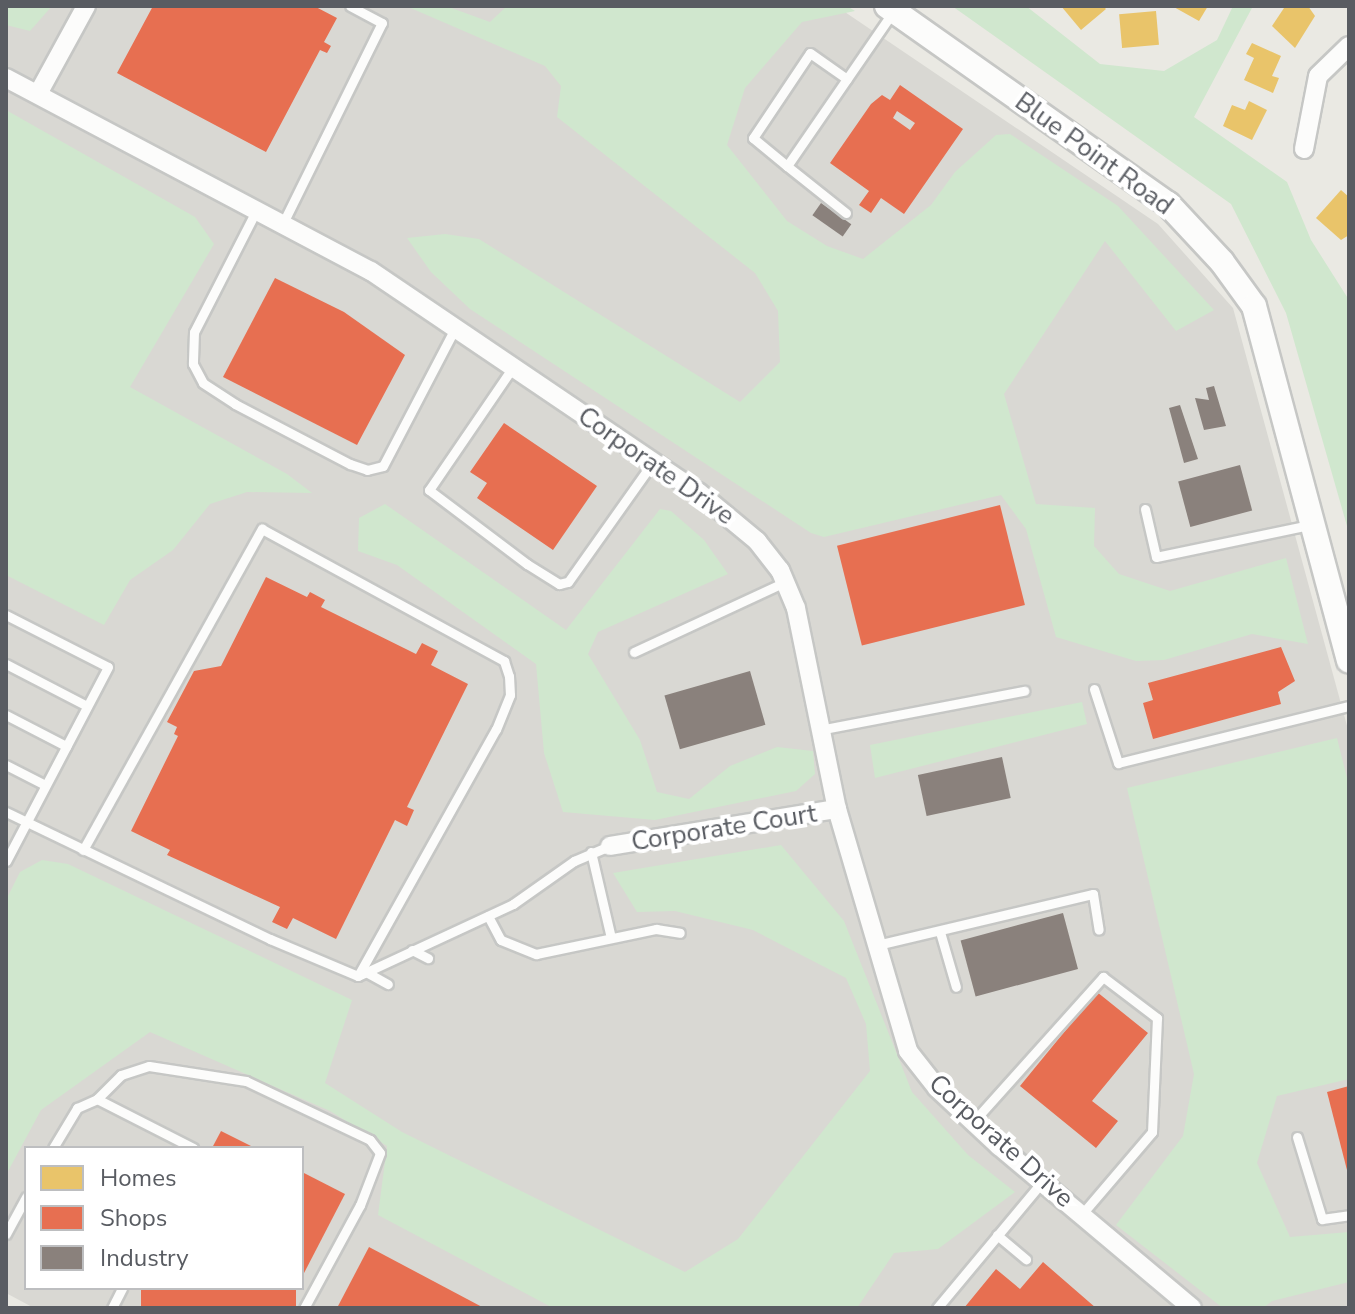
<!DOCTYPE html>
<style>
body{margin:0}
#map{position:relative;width:1355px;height:1314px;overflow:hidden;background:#eae9e3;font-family:"Nunito Sans",sans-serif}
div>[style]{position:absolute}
.industrial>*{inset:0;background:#d9d8d3}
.green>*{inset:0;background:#d0e7ce}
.homes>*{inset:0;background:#e9c46a;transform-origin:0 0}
.shops>*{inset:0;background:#e76f51;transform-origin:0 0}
.industry>*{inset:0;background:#8a817c;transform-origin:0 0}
.roads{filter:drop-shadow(2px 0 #c6c7c5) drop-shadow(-2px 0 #c6c7c5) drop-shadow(0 2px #c6c7c5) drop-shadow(0 -2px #c6c7c5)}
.lane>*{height:9px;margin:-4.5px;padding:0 4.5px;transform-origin:4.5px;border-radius:4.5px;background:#fcfcfb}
.street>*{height:18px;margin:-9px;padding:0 9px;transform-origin:9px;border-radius:9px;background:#fcfcfb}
.secondary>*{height:24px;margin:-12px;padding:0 12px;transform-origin:12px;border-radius:12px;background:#fcfcfb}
span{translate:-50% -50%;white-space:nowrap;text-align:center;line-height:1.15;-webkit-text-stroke:8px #fff;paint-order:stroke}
.street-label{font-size:26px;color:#595c62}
.frame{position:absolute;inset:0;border:8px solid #595c62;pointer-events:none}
.legend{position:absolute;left:24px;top:1146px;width:280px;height:144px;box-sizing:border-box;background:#fff;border:2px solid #bdbec0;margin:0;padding:10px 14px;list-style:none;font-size:24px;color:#595c62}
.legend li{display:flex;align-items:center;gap:16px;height:40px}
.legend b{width:40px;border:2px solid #bdbec0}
</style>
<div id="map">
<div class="industrial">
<i style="clip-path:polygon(evenodd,6px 6px,836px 6px,1158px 224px,1233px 308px,1349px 733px,1349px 1308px,34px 1308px,6px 1293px,6px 6px,26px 1148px,302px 1148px,302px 1288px,26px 1288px,26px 1148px)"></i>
</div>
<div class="green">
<i style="clip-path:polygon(6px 6px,52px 6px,30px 31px,6px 25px)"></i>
<i style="clip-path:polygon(406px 6px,446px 6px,490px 22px,507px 6px,847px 6px,855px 11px,802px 22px,745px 88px,727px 145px,787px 221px,827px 246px,863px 259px,931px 205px,955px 172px,996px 135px,1010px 134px,1118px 206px,1214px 310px,1176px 331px,1105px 241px,1004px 394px,1036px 504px,1095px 508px,1094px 546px,1119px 574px,1170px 591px,1286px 558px,1308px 644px,1252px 634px,1164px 660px,1136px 661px,1056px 637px,1026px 529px,1001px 495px,824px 537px,811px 533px,470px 309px,431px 272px,407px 238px,445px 234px,479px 239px,740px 402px,780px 362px,778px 311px,755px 273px,557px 117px,561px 86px,545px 66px)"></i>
<i style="clip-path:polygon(952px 6px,1026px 6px,1100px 64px,1164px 71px,1217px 40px,1233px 6px,1253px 6px,1194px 117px,1287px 182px,1311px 240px,1349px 300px,1349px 533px,1286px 313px,1231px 204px)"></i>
<i style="clip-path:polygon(6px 110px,195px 217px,214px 244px,130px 387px,287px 474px,312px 493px,247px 492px,210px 504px,173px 550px,130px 580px,104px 625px,6px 575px)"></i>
<i style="clip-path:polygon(385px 504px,566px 630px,660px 509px,671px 511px,704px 540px,728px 574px,598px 632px,588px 654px,640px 740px,657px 792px,689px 799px,730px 766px,777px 747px,813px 751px,815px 774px,796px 791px,655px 820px,563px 812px,544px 753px,536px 664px,397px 565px,358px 551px,359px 518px)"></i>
<i style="clip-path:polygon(1082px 702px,1087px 724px,875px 778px,870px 745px)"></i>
<i style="clip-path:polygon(1337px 738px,1349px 786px,1349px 1079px,1277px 1096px,1257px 1163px,1290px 1237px,1349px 1232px,1349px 1282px,1272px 1301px,1263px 1308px,1223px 1308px,1116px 1225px,1183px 1136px,1194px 1074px,1127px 788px)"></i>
<i style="clip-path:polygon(781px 845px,844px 921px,912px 1092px,968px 1155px,1015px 1192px,938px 1249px,894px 1253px,857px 1308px,553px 1308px,378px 1215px,387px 1146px,330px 1111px,150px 1032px,41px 1110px,6px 1175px,6px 900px,20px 872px,42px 860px,68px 864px,352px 1000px,325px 1083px,402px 1132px,685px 1272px,738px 1239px,870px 1071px,866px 1024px,846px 978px,753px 930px,675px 911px,637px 912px,613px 873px)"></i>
</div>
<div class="homes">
<i style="clip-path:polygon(1061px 6px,1103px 6px,1106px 9px,1081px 30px)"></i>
<i style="clip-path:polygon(1172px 6px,1208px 6px,1199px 21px)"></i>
<i style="clip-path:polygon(1308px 6px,1315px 16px,1295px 48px,1272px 26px,1284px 8px)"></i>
<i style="left:1156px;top:11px;width:34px;height:37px;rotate:85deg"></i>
<i style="clip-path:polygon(1252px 43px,1281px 56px,1272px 76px,1279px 78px,1273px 93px,1244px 80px,1254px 58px,1246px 54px)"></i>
<i style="clip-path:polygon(1249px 101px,1267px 110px,1252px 140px,1223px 126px,1232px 105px,1245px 110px)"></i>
<i style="clip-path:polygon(1341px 190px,1349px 197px,1349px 235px,1341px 240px,1316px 218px)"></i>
</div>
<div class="shops">
<i style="clip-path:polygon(153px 6px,314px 6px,337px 18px,324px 42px,331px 46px,327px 53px,320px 50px,266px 152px,117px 73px)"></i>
<i style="clip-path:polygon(evenodd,900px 85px,963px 129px,904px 214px,881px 198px,871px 213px,859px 205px,869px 191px,830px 163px,871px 104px,882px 95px,890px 100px,900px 85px,897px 111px,915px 123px,910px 130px,893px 118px,897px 111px)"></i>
<i style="clip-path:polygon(275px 278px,344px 312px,405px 355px,357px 445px,223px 377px)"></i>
<i style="clip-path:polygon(504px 423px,597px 486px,553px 550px,477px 498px,487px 483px,470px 472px)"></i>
<i style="left:1000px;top:505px;width:103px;height:168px;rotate:76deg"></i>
<i style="clip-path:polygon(266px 577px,307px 597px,310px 592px,325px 600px,321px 607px,416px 654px,422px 643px,438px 651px,431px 665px,468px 684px,407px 807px,414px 810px,407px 826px,395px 820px,336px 939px,293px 918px,287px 929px,272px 922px,280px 907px,167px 855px,170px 850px,131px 831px,178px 736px,174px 734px,177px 727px,167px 722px,194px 671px,221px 666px)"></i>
<i style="clip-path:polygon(1281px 647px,1295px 681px,1278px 692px,1281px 704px,1153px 739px,1143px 703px,1153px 700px,1148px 683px)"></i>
<i style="clip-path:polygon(1097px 992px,1148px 1033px,1092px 1101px,1118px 1121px,1096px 1148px,1020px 1086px)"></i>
<i style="clip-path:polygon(1349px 1086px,1349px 1174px,1348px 1174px,1327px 1092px)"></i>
<i style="clip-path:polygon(221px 1131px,255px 1148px,212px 1148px)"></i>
<i style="clip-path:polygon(302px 1172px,345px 1194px,302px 1277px)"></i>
<i style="clip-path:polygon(369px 1247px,484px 1308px,337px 1308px)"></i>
<i style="clip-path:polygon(1043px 1262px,1096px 1308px,964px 1308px,996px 1269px,1020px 1289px)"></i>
<i style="left:141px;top:1288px;width:155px;height:23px"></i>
</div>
<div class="industry">
<i style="left:821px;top:203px;width:37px;height:15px;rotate:35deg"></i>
<i style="clip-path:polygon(1214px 386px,1226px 426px,1204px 430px,1195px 398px,1209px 400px,1206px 388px)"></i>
<i style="clip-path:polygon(1180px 405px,1198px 459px,1184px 463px,1169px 408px)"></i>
<i style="left:1240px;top:465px;width:47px;height:64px;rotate:75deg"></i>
<i style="left:750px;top:671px;width:56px;height:89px;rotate:74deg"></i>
<i style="left:1002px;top:757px;width:42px;height:86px;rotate:78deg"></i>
<i style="left:1063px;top:913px;width:58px;height:106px;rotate:75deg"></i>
</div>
<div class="roads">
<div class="lane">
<i style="left:787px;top:166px;width:44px;rotate:-140.5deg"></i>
<i style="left:753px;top:138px;width:102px;rotate:-56.2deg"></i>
<i style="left:810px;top:53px;width:45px;rotate:35.1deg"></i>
<i style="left:257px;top:209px;width:138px;rotate:117.1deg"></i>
<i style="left:194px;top:332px;width:32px;rotate:92deg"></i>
<i style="left:193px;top:364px;width:21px;rotate:62deg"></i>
<i style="left:203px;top:383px;width:38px;rotate:33deg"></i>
<i style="left:235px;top:404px;width:130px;rotate:27.6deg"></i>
<i style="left:350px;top:464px;width:18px;rotate:19deg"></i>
<i style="left:367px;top:470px;width:16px;rotate:-14deg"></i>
<i style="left:383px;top:466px;width:156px;rotate:-62.4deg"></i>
<i style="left:846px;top:213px;width:75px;rotate:-141.5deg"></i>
<i style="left:787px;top:166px;width:186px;rotate:-55.5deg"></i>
<i style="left:283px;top:223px;width:223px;rotate:-63.7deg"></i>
<i style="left:382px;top:23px;width:36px;rotate:-152deg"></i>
<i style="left:513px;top:367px;width:149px;rotate:124.3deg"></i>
<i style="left:429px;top:490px;width:123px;rotate:37.1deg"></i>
<i style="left:527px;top:564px;width:38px;rotate:32deg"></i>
<i style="left:559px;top:584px;width:9px;rotate:-13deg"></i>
<i style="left:568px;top:582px;width:147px;rotate:-54.7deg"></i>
<i style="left:1145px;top:509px;width:49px;rotate:77.1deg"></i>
<i style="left:1156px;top:557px;width:156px;rotate:-11.8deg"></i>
<i style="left:6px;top:615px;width:114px;rotate:27deg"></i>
<i style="left:108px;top:667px;width:219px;rotate:117.7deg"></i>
<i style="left:634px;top:652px;width:166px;rotate:-24.9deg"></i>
<i style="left:6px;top:664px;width:91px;rotate:27.4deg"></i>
<i style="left:1094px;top:689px;width:78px;rotate:72deg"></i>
<i style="left:1118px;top:763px;width:238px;rotate:-13.9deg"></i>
<i style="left:6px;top:715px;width:68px;rotate:27.3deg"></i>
<i style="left:824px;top:729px;width:204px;rotate:-10.8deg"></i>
<i style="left:6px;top:765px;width:44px;rotate:27.1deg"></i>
<i style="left:6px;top:812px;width:293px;rotate:25.7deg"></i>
<i style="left:270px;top:939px;width:95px;rotate:22.8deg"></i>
<i style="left:358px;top:976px;width:171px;rotate:-24.9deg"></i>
<i style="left:513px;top:904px;width:75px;rotate:-35.2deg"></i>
<i style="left:574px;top:861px;width:39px;rotate:-23deg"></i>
<i style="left:83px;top:850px;width:368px;rotate:-60.9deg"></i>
<i style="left:262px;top:529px;width:276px;rotate:28.6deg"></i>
<i style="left:504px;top:661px;width:16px;rotate:72deg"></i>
<i style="left:509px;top:676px;width:19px;rotate:87deg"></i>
<i style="left:510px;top:695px;width:37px;rotate:112deg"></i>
<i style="left:496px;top:729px;width:283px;rotate:119.2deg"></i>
<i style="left:591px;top:852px;width:88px;rotate:76.9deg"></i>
<i style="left:488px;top:916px;width:27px;rotate:62deg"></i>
<i style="left:501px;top:940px;width:38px;rotate:22deg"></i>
<i style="left:536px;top:954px;width:123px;rotate:-11.8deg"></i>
<i style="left:656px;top:929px;width:24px;rotate:9deg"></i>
<i style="left:940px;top:932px;width:57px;rotate:73.8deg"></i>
<i style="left:877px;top:945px;width:222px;rotate:-13.3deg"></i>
<i style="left:1093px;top:894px;width:36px;rotate:81deg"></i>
<i style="left:412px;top:950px;width:18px;rotate:27deg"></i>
<i style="left:366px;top:972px;width:25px;rotate:29deg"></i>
<i style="left:97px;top:1099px;width:34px;rotate:-45deg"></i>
<i style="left:121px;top:1075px;width:29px;rotate:-18deg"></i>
<i style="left:149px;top:1066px;width:98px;rotate:8.8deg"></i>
<i style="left:246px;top:1081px;width:137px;rotate:25.4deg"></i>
<i style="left:370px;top:1140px;width:16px;rotate:52deg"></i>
<i style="left:380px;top:1153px;width:56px;rotate:111deg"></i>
<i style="left:360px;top:1205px;width:117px;rotate:118.5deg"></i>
<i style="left:973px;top:1122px;width:195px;rotate:-48.1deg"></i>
<i style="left:1103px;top:977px;width:68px;rotate:37.2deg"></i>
<i style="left:1157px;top:1018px;width:114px;rotate:92.5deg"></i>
<i style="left:1152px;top:1132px;width:109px;rotate:130.5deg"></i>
<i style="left:1297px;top:1137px;width:86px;rotate:73deg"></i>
<i style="left:1322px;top:1219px;width:27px;rotate:-8deg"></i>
<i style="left:53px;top:1148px;width:47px;rotate:-59deg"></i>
<i style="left:77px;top:1108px;width:22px;rotate:-24deg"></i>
<i style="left:97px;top:1099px;width:108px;rotate:27deg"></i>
<i style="left:6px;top:1234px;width:42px;rotate:-61.6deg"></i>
<i style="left:997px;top:1235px;width:38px;rotate:40deg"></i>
<i style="left:112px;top:1308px;width:22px;rotate:-63deg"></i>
<i style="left:937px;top:1308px;width:164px;rotate:-50.2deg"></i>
</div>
<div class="street">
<i style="left:6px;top:78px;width:413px;rotate:27.9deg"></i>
<i style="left:371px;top:271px;width:395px;rotate:34.1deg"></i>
<i style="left:698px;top:492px;width:77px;rotate:39.7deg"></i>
<i style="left:757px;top:541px;width:37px;rotate:52deg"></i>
<i style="left:780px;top:570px;width:41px;rotate:67.2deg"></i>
<i style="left:796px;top:608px;width:205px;rotate:78.5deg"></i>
<i style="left:837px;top:809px;width:252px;rotate:73.6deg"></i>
<i style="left:908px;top:1051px;width:47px;rotate:51.9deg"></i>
<i style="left:937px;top:1088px;width:85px;rotate:43.1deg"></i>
<i style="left:999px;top:1146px;width:252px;rotate:40deg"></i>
<i style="left:39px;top:92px;width:98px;rotate:-61.3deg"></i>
<i style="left:1304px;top:149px;width:74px;rotate:-79.1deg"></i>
<i style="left:1318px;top:76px;width:43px;rotate:-44.1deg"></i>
<i style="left:610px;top:846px;width:230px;rotate:-9.3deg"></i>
</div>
<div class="secondary">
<i style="left:887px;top:6px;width:344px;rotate:35.2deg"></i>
<i style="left:1168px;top:204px;width:79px;rotate:47deg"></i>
<i style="left:1222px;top:262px;width:54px;rotate:54deg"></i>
<i style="left:1254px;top:306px;width:367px;rotate:75deg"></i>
</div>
</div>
<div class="street-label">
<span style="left:1094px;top:154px;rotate:36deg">Blue Point Road</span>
<span style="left:656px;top:466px;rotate:35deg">Corporate Drive</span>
<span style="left:724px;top:828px;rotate:-9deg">Corporate Court</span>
<span style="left:1001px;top:1141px;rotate:42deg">Corporate Drive</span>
</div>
<div class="frame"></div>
<ul class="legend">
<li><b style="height:22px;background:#e9c46a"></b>Homes</li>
<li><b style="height:22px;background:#e76f51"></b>Shops</li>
<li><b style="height:22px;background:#8a817c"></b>Industry</li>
</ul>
</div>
